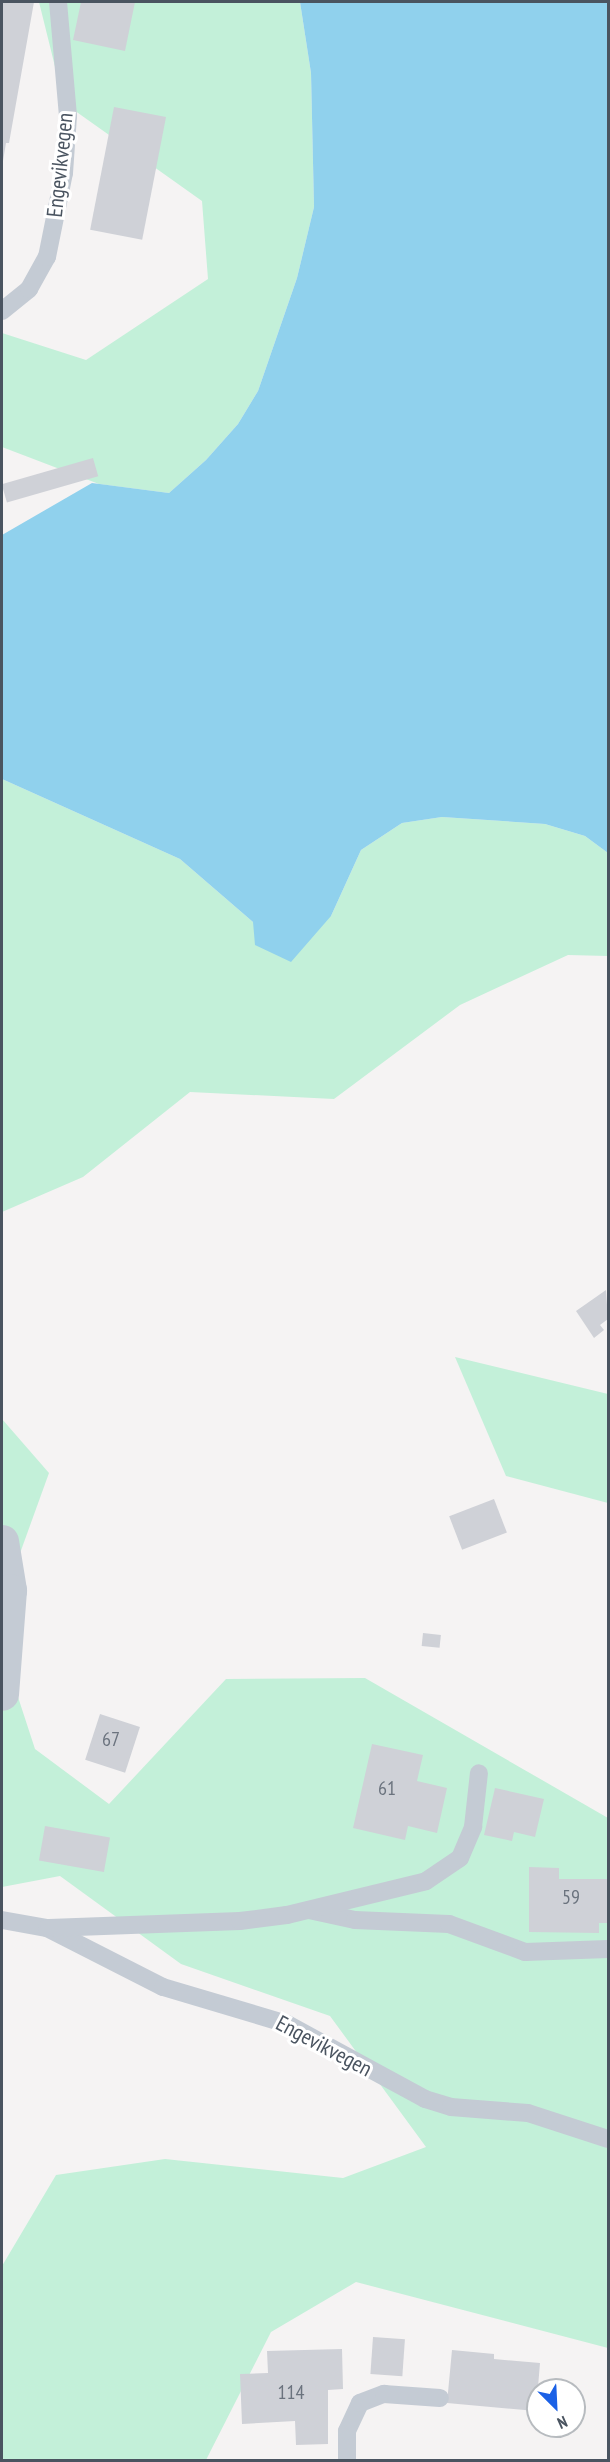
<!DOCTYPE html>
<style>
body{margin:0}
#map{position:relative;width:610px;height:2462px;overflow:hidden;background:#f5f3f3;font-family:"PT Sans Narrow",sans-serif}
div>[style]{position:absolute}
.green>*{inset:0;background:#c3f0d9}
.water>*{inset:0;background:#90d1ed}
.building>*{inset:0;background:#cfd1d7;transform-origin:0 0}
.lane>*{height:18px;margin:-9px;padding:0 9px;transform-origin:9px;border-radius:9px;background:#c4cbd4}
.street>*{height:33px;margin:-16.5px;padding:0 16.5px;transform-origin:16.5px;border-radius:16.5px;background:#c4cbd4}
span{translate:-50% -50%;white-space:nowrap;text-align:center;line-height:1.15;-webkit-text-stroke:6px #fff;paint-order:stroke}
.number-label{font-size:20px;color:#6b737e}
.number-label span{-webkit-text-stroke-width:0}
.street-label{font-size:22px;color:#4a5460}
.frame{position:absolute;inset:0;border:3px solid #4a5460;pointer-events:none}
.north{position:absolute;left:526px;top:2378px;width:60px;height:60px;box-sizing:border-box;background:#fff;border:2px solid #b7bbbf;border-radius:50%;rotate:156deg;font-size:16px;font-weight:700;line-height:24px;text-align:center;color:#4a5460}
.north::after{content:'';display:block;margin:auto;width:21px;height:27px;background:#1b61e6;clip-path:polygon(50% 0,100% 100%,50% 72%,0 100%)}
</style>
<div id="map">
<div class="green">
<i style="clip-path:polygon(39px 2px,300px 2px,311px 73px,314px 207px,297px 278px,258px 391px,238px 424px,206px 460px,169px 493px,99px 484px,2px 447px,2px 333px,86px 360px,208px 279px,202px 201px,64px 103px)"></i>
<i style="clip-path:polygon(2px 779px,180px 859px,253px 922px,331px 916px,361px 850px,402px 823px,442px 817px,545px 824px,585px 836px,608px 853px,608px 956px,568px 955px,460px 1005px,334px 1099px,190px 1092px,83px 1177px,2px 1212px)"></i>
<i style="clip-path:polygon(455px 1357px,608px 1394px,608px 1503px,506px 1476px)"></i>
<i style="clip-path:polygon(2px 1419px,49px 1473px,2px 1603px)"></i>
<i style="clip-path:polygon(2px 1648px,35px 1749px,109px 1804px,226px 1679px,365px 1678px,608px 1818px,608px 2348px,356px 2282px,271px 2332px,206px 2460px,2px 2460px,2px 2266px,56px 2175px,165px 2159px,343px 2178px,426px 2147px,330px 2016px,181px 1964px,60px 1876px,2px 1887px)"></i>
</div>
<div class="water">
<i style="clip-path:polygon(300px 2px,608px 2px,608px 853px,585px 836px,545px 824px,442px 817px,402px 823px,361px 850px,331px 916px,291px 962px,255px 945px,253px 922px,180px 859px,2px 779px,2px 535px,92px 483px,169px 493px,206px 460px,238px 424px,258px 391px,297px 278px,314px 207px,311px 73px)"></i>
</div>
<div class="building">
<i style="clip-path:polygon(2px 2px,34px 2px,9px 143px,6px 143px,3px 161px)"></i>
<i style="clip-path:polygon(81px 2px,135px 2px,125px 51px,73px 40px)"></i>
<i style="left:114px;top:107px;width:53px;height:125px;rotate:11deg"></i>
<i style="left:93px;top:458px;width:19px;height:95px;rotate:74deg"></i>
<i style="clip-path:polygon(606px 1290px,608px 1319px,600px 1325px,604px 1330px,594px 1338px,576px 1311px)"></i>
<i style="left:494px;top:1499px;width:36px;height:48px;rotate:69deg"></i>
<i style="left:423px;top:1633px;width:18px;height:13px;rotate:6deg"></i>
<i style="left:100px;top:1714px;width:42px;height:48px;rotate:18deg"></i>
<i style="clip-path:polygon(372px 1744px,423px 1755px,417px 1781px,447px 1788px,437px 1833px,408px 1826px,405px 1840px,353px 1828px)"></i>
<i style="clip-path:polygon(495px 1788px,544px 1799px,535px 1837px,514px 1832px,512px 1841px,484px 1835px)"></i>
<i style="left:45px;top:1826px;width:66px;height:35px;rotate:10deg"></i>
<i style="clip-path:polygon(529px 1867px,559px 1868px,559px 1879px,608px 1879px,608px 1923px,599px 1923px,599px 1933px,529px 1932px)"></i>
<i style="left:373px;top:2337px;width:32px;height:37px;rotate:4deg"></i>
<i style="clip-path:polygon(342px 2349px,343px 2389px,328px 2390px,328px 2444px,296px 2445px,295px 2421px,242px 2424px,240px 2374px,268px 2373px,267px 2351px)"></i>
<i style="clip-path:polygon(452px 2350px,494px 2354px,494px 2359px,540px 2363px,536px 2411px,447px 2403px)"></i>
</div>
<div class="lane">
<i style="left:2px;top:311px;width:35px;rotate:-39deg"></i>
<i style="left:29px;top:289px;width:37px;rotate:-61deg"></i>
<i style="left:47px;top:257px;width:86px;rotate:-78.6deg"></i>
<i style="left:64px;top:173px;width:57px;rotate:-86deg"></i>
<i style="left:68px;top:116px;width:114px;rotate:-95deg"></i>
<i style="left:309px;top:1910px;width:47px;rotate:12.3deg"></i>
<i style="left:355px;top:1920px;width:94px;rotate:2.4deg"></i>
<i style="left:449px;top:1924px;width:81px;rotate:20.2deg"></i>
<i style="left:525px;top:1952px;width:83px;rotate:-2.1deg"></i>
<i style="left:2px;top:1920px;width:46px;rotate:10.1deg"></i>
<i style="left:47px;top:1928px;width:130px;rotate:27deg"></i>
<i style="left:163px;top:1987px;width:129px;rotate:16.6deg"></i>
<i style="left:287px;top:2024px;width:157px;rotate:28.5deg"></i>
<i style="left:425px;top:2099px;width:27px;rotate:17deg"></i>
<i style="left:451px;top:2107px;width:77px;rotate:4.5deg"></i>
<i style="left:528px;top:2113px;width:84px;rotate:18deg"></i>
<i style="left:49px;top:1928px;width:191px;rotate:-2.1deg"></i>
<i style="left:240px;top:1921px;width:47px;rotate:-7.3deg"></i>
<i style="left:287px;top:1915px;width:143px;rotate:-13.7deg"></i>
<i style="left:426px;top:1881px;width:41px;rotate:-34.1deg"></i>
<i style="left:460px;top:1858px;width:34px;rotate:-67deg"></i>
<i style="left:473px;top:1827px;width:54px;rotate:-83.7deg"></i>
<i style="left:347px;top:2460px;width:29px;rotate:-90deg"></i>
<i style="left:347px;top:2431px;width:31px;rotate:-65deg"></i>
<i style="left:360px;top:2403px;width:26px;rotate:-21deg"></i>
<i style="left:384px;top:2394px;width:56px;rotate:4.1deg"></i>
</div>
<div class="street">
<i style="left:2px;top:1541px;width:50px;rotate:80.7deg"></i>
<i style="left:10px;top:1590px;width:104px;rotate:94.4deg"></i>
</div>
<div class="number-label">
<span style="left:111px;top:1739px">67</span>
<span style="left:387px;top:1788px">61</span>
<span style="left:571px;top:1897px">59</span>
<span style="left:291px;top:2392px">114</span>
</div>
<div class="street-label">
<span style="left:60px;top:165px;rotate:-84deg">Engevikvegen</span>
<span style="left:324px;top:2046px;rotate:28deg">Engevikvegen</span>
</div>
<div class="frame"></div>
<div class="north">N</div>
</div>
